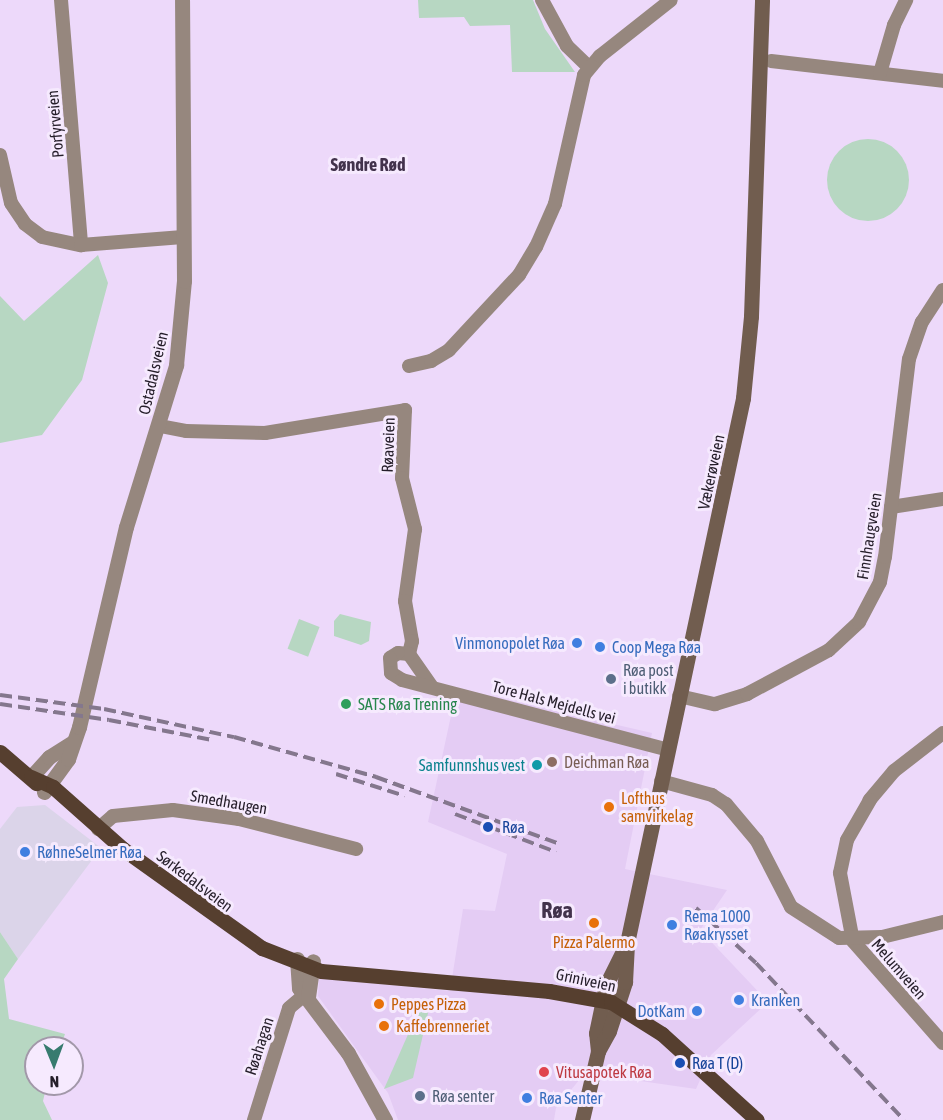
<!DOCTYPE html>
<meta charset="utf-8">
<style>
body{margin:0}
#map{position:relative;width:943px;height:1120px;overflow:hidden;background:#edd9fa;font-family:"Asap Condensed",sans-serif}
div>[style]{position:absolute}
.built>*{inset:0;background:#e4ccf4}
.industrial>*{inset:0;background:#dbd4e9}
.green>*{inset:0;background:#b7d7c2;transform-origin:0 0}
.round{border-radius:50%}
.minor>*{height:14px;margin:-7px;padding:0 7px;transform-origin:7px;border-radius:7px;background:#96877e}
.tertiary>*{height:15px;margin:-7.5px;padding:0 7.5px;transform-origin:7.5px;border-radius:7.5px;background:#96877e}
.secondary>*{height:15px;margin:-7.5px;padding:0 7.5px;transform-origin:7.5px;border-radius:7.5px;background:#715d4f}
.primary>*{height:15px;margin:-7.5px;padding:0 7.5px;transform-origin:7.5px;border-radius:7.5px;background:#563f2f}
.rail>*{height:4px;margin-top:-2px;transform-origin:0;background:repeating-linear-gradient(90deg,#84778d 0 12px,transparent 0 18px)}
.dots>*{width:16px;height:16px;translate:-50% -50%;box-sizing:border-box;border:3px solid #f6eafe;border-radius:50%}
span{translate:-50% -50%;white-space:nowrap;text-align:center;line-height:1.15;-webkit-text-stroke:6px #f6eafe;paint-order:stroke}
.street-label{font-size:16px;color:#251e2a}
.shop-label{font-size:16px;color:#366cbe}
.right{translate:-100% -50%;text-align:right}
.left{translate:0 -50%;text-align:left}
.service-label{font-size:16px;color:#4e5e75}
.leisure-label{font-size:16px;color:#27864d}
.education-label{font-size:16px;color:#785e54}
.culture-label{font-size:16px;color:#0d838f}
.food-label{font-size:16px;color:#c56008}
.transit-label{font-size:16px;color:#164399}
.health-label{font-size:16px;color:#be3a42}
.neighbourhood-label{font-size:18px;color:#42324c;font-weight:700}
.district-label{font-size:22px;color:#42324c;font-weight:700}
.north{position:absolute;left:24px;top:1036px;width:60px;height:60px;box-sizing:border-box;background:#f6eafe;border:2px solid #a298a9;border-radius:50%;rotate:179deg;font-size:16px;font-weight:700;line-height:24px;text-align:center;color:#251e2a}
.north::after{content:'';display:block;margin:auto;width:21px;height:27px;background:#377b6f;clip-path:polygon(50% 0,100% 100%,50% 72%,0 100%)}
</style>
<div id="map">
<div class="built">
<i style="clip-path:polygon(457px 688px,652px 733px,625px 869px,727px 890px,700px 930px,768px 1002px,711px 1055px,696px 1089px,585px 1073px,556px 1108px,554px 1120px,398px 1120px,388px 1093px,318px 996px,319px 978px,450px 991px,463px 909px,495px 911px,507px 854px,428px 822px)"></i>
</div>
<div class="industrial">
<i style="clip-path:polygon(45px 805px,101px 848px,18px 959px,0 932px,0 829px,17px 807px)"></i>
</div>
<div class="green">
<i style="clip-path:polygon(418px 0,533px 0,545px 29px,575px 72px,512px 72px,510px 25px,470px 26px,464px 17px,419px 18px)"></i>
<i class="round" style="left:827px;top:139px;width:82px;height:82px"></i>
<i style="clip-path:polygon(98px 255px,108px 283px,82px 380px,42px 435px,0 443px,0 296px,24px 321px)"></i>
<i style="clip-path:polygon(340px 614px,371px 622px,369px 641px,361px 645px,334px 636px,334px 621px)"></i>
<i style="left:299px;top:619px;width:22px;height:32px;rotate:21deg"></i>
<i style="clip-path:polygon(0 932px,18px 959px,4px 979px,9px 1019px,65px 1034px,60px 1048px,36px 1048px,36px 1084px,47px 1084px,43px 1101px,52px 1120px,0 1120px)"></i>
<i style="clip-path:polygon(424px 998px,431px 1000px,413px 1078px,384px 1089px)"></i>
</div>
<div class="minor">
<i style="left:61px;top:0;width:246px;rotate:85.3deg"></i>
<i style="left:542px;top:0;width:52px;rotate:61.5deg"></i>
<i style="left:567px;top:46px;width:30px;rotate:44deg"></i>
<i style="left:771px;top:61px;width:173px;rotate:6.6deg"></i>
<i style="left:880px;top:73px;width:50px;rotate:-73.7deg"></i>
<i style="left:894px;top:25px;width:28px;rotate:-64deg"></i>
<i style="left:0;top:155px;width:49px;rotate:77.1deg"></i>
<i style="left:11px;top:203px;width:25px;rotate:56deg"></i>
<i style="left:25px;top:224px;width:21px;rotate:37deg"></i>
<i style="left:42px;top:237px;width:40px;rotate:12deg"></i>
<i style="left:81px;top:245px;width:102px;rotate:-4.5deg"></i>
<i style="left:409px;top:366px;width:23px;rotate:-13deg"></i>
<i style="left:431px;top:361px;width:21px;rotate:-31deg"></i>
<i style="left:449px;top:350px;width:103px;rotate:-47deg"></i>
<i style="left:519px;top:275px;width:33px;rotate:-59deg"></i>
<i style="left:536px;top:247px;width:47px;rotate:-66.2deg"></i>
<i style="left:555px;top:204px;width:132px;rotate:-77.3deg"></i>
<i style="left:584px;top:75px;width:25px;rotate:-50deg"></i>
<i style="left:600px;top:56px;width:90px;rotate:-38.3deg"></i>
<i style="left:160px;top:426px;width:26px;rotate:11deg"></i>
<i style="left:186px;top:431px;width:79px;rotate:1.5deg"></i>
<i style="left:265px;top:433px;width:142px;rotate:-9.3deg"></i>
<i style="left:405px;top:410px;width:68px;rotate:92.5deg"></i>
<i style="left:402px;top:478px;width:53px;rotate:75.7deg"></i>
<i style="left:415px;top:529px;width:73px;rotate:97.9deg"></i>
<i style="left:405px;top:601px;width:41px;rotate:80.1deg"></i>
<i style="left:412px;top:641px;width:13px;rotate:103deg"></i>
<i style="left:891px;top:507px;width:53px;rotate:-8.7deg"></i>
<i style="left:432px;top:687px;width:40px;rotate:-124.9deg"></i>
<i style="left:409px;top:654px;width:11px;rotate:-175deg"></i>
<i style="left:398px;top:653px;width:9px;rotate:148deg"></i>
<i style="left:390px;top:658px;width:15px;rotate:86deg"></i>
<i style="left:391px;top:673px;width:13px;rotate:32deg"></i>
<i style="left:402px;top:680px;width:275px;rotate:14.7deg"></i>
<i style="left:679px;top:696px;width:37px;rotate:13deg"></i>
<i style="left:715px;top:704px;width:34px;rotate:-17deg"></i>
<i style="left:747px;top:694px;width:93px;rotate:-28.2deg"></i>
<i style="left:829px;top:650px;width:41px;rotate:-43deg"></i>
<i style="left:859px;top:622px;width:45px;rotate:-62.3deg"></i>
<i style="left:880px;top:582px;width:25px;rotate:-79deg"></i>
<i style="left:885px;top:557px;width:199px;rotate:-83.1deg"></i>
<i style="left:909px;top:359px;width:39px;rotate:-71deg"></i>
<i style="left:922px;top:322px;width:38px;rotate:-57deg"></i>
<i style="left:943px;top:733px;width:62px;rotate:142.2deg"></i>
<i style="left:894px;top:771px;width:38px;rotate:130deg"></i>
<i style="left:870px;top:800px;width:46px;rotate:119.9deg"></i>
<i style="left:847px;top:840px;width:34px;rotate:102deg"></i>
<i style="left:840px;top:873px;width:69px;rotate:79.2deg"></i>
<i style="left:853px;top:941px;width:136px;rotate:48.6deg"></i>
<i style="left:661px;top:781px;width:53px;rotate:15.4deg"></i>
<i style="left:712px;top:795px;width:17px;rotate:33deg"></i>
<i style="left:726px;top:804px;width:48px;rotate:50deg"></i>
<i style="left:757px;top:841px;width:74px;rotate:62.7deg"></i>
<i style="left:791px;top:907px;width:57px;rotate:32.9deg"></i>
<i style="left:839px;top:938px;width:43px;rotate:-1.3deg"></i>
<i style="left:882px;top:937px;width:63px;rotate:-13.8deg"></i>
<i style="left:98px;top:829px;width:20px;rotate:-41deg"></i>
<i style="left:113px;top:816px;width:60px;rotate:-5.7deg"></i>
<i style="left:173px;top:810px;width:67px;rotate:7.8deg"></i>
<i style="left:239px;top:819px;width:121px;rotate:14.4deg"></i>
<i style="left:254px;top:1120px;width:117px;rotate:-72.6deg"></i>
<i style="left:289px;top:1008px;width:25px;rotate:-40deg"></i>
</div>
<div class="tertiary">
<i style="left:31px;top:777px;width:27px;rotate:-48deg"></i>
<i style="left:49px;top:757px;width:28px;rotate:-32deg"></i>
<i style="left:44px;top:792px;width:41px;rotate:-54deg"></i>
<i style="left:68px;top:759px;width:34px;rotate:-71deg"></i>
<i style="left:79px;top:727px;width:205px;rotate:-76.8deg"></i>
<i style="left:126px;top:527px;width:170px;rotate:-72.8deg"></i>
<i style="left:176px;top:365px;width:84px;rotate:-84.6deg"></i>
<i style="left:184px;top:281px;width:281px;rotate:-90.4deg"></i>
<i style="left:297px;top:959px;width:29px;rotate:86deg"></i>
<i style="left:299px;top:988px;width:81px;rotate:53deg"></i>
<i style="left:348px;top:1053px;width:77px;rotate:61.1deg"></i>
<i style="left:308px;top:997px;width:36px;rotate:-82deg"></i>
</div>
<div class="secondary">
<i style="left:598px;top:1051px;width:18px;rotate:-96deg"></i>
<i style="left:596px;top:1033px;width:49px;rotate:-78.2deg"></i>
<i style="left:606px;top:985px;width:47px;rotate:-63.4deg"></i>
<i style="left:582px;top:1120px;width:71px;rotate:-76.9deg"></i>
<i style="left:598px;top:1051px;width:23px;rotate:-61deg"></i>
<i style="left:609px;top:1031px;width:52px;rotate:-71.9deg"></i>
<i style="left:625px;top:982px;width:39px;rotate:-87deg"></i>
<i style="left:627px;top:943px;width:557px;rotate:-77.98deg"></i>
<i style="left:743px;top:398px;width:82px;rotate:-84.4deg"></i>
<i style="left:751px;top:316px;width:316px;rotate:-88deg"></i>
</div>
<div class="primary">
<i style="left:0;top:752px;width:48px;rotate:40.7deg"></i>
<i style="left:31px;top:777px;width:24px;rotate:24deg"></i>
<i style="left:53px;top:787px;width:94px;rotate:41.5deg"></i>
<i style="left:123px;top:849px;width:171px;rotate:35.5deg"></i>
<i style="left:262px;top:948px;width:63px;rotate:21.3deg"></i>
<i style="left:321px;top:971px;width:229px;rotate:5deg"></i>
<i style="left:549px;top:991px;width:63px;rotate:10.1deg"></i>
<i style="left:611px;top:1002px;width:60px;rotate:32.1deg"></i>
<i style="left:662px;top:1034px;width:128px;rotate:42.2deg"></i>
</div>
<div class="rail">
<i style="left:0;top:695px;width:105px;rotate:7.7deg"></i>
<i style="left:104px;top:709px;width:133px;rotate:12.2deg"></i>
<i style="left:234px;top:737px;width:148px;rotate:15.7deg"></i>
<i style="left:376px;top:777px;width:196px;rotate:20deg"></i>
<i style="left:0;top:704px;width:110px;rotate:8.4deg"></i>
<i style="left:109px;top:720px;width:105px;rotate:11deg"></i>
<i style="left:336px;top:774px;width:72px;rotate:17.7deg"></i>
<i style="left:455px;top:814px;width:108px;rotate:20.6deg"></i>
<i style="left:696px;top:908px;width:81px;rotate:42.5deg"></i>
<i style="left:756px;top:963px;width:216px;rotate:46.7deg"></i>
</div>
<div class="dots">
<i style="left:577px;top:643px;background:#3f7fe0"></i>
<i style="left:600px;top:647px;background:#3f7fe0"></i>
<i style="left:611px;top:679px;background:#5c6f8a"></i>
<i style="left:346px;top:704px;background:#2e9e5b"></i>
<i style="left:552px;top:762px;background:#8d6e63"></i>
<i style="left:537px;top:765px;background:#0f9aa8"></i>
<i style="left:609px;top:807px;background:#e8710a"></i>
<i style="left:488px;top:827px;background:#1a4fb4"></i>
<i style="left:25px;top:852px;background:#3f7fe0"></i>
<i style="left:594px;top:923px;background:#e8710a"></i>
<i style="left:672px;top:925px;background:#3f7fe0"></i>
<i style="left:739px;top:1000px;background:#3f7fe0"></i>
<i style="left:379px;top:1004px;background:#e8710a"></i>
<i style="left:697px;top:1011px;background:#3f7fe0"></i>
<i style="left:384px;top:1026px;background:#e8710a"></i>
<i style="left:680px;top:1063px;background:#1a4fb4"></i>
<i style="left:544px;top:1072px;background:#e0444e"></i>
<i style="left:420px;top:1096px;background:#5c6f8a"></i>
<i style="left:527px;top:1098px;background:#3f7fe0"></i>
</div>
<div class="street-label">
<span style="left:55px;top:124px;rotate:-95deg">Porfyrveien</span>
<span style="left:153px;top:373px;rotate:-77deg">Ostadalsveien</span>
<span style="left:388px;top:445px;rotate:-88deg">Røaveien</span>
<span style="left:711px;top:472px;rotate:-78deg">Vækerøveien</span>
<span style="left:869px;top:536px;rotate:-81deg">Finnhaugveien</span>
<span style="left:554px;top:702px;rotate:15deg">Tore Hals Mejdells vei</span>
<span style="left:229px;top:802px;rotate:10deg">Smedhaugen</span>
<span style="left:195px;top:881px;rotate:37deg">Sørkedalsveien</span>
<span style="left:899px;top:969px;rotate:49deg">Melumveien</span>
<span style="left:586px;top:980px;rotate:12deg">Griniveien</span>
<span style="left:259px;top:1046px;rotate:-72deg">Røahagan</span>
</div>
<div class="shop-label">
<span class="right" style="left:565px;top:643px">Vinmonopolet Røa</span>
<span class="left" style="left:612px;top:647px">Coop Mega Røa</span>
<span class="left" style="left:37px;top:852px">RøhneSelmer Røa</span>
<span class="left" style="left:684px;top:925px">Rema 1000<br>Røakrysset</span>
<span class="left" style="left:751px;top:1000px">Kranken</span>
<span class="right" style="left:685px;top:1011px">DotKam</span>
<span class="left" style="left:539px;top:1098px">Røa Senter</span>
</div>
<div class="service-label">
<span class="left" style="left:623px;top:679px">Røa post<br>i butikk</span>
<span class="left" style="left:432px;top:1096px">Røa senter</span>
</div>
<div class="leisure-label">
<span class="left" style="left:358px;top:704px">SATS Røa Trening</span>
</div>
<div class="education-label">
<span class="left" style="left:564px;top:762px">Deichman Røa</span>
</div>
<div class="culture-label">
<span class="right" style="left:525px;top:765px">Samfunnshus vest</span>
</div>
<div class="food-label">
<span class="left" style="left:621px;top:807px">Lofthus<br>samvirkelag</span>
<span style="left:594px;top:942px">Pizza Palermo</span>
<span class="left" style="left:391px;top:1004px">Peppes Pizza</span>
<span class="left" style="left:396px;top:1026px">Kaffebrenneriet</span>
</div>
<div class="transit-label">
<span class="left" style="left:502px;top:827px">Røa</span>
<span class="left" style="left:692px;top:1063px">Røa T (D)</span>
</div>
<div class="health-label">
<span class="left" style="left:556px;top:1072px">Vitusapotek Røa</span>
</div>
<div class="neighbourhood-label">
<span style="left:368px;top:165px">Søndre Rød</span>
</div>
<div class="district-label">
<span style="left:557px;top:911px">Røa</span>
</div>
<div class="north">N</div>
</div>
